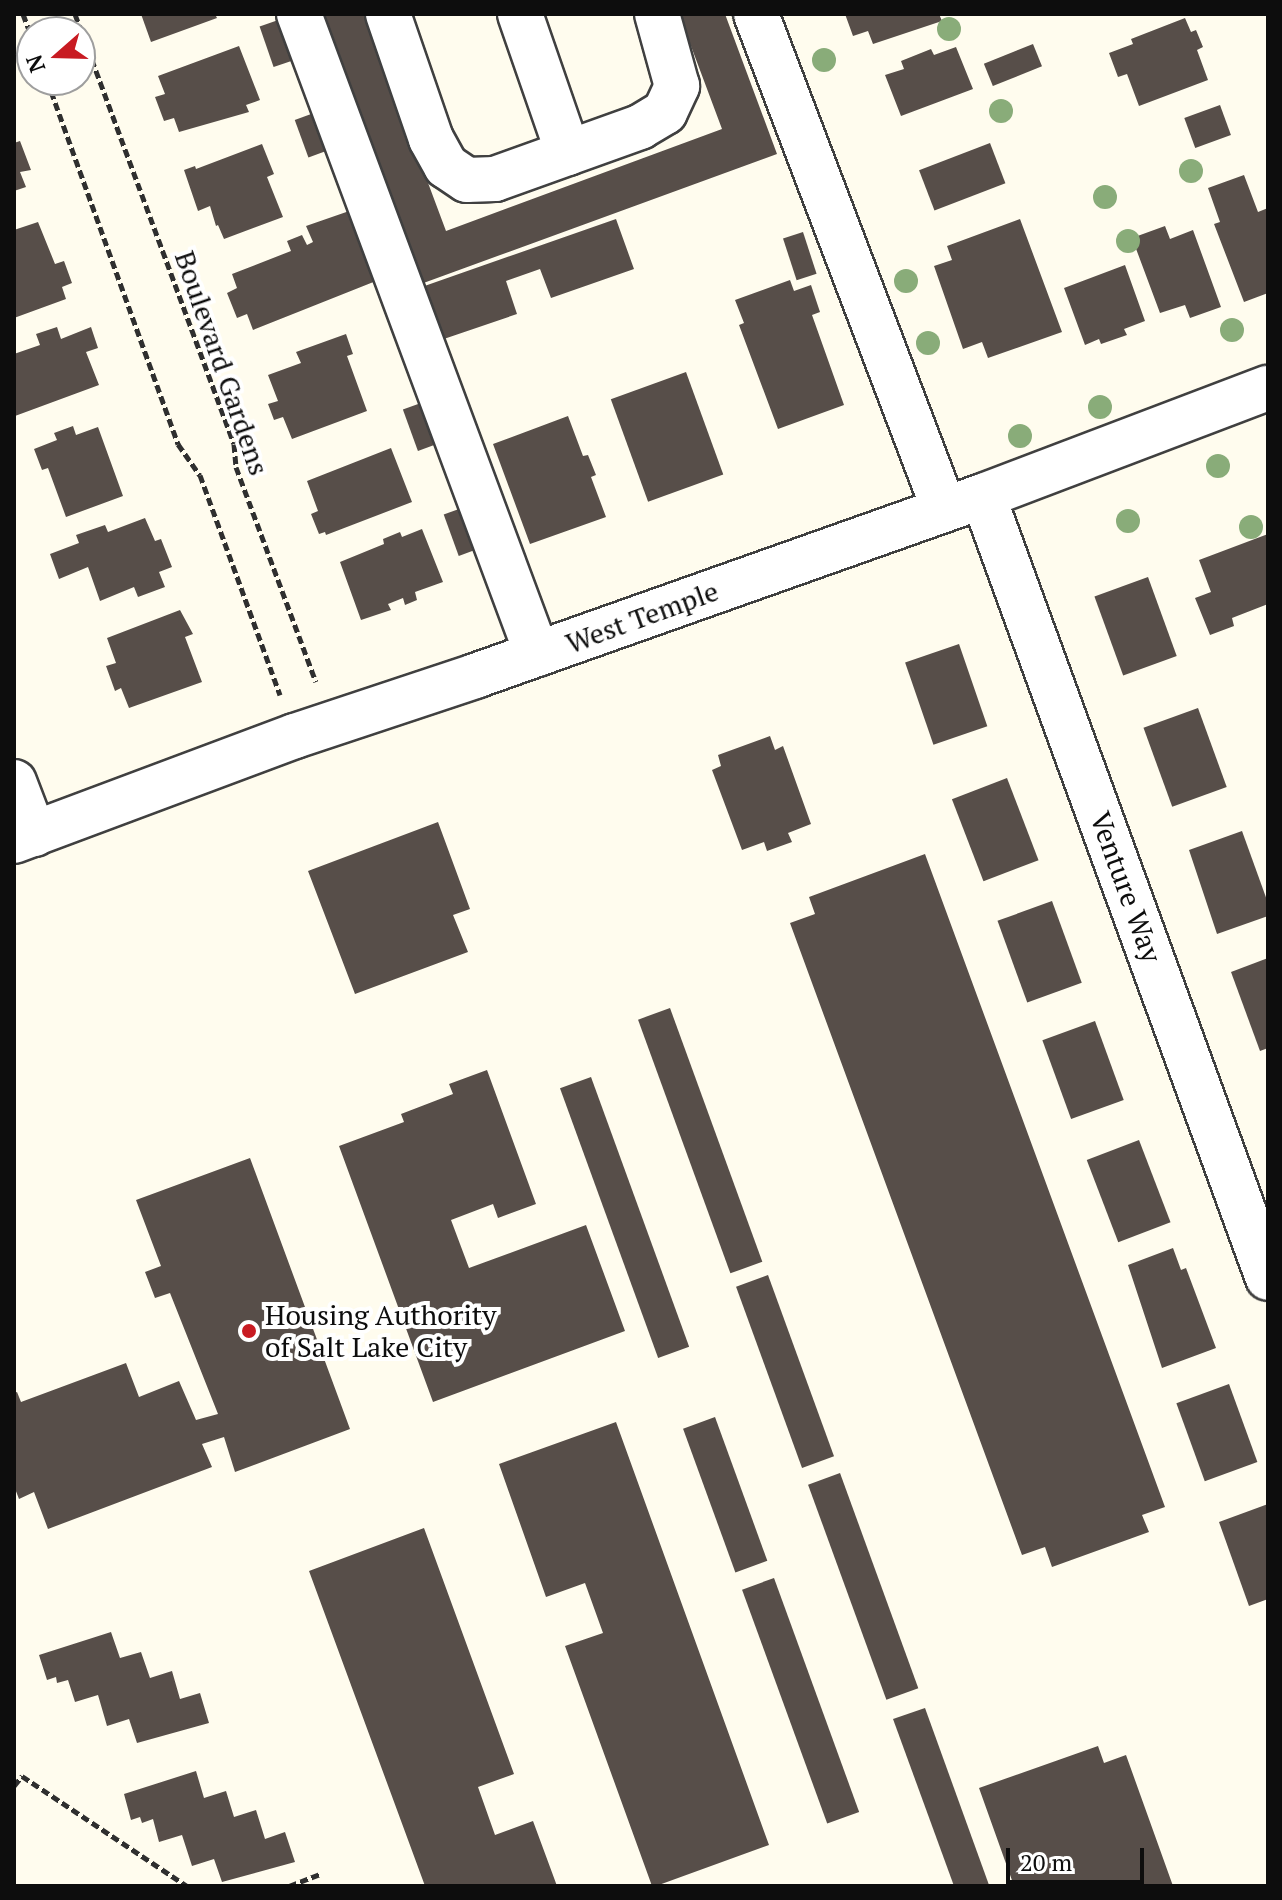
<!DOCTYPE html>
<style>
body{margin:0}
#map{position:relative;width:1282px;height:1900px;overflow:hidden;background:#fffcee;font-family:"PT Serif",serif}
div>[style]{position:absolute}
.building>*{inset:0;background:#574e49;transform-origin:0 0}
.path>*{height:5px;margin-top:-2.5px;transform-origin:0;background:repeating-linear-gradient(90deg,#2f2f2f 0 8px,transparent 0 12px)}
.roads{filter:drop-shadow(2px 0 #404040) drop-shadow(-2px 0 #404040) drop-shadow(0 2px #404040) drop-shadow(0 -2px #404040)}
.minor>*{height:44px;margin:-22px;padding:0 22px;transform-origin:22px;border-radius:22px;background:#fff}
.trees>*{width:24px;height:24px;margin:-12px;border-radius:50%;background:#89ac79}
.dots>*{width:22px;height:22px;translate:-50% -50%;box-sizing:border-box;border:4px solid #fff;border-radius:50%}
span{translate:-50% -50%;white-space:nowrap;text-align:center;line-height:1.15;-webkit-text-stroke:8px #fff;paint-order:stroke}
.street-label{font-size:28px;color:#0d0d0d}
.poi-label{font-size:28px;color:#0d0d0d}
.left{translate:0 -50%;text-align:left}
.frame{position:absolute;inset:0;border:16px solid #0d0d0d;pointer-events:none}
.north{position:absolute;left:16px;top:16px;width:80px;height:80px;box-sizing:border-box;background:#fff;border:2px solid #9e9e9e;border-radius:50%;rotate:250deg;font-size:22px;font-weight:700;line-height:32px;text-align:center;color:#0d0d0d}
.north::after{content:'';display:block;margin:auto;width:28px;height:36px;background:#c81b22;clip-path:polygon(50% 0,100% 100%,50% 72%,0 100%)}
.scale{position:absolute;left:1006px;top:1848px;width:138px;height:36px;box-sizing:border-box;border:4px solid #0d0d0d;border-top:0;padding-left:10px;font-size:24px;line-height:28px;white-space:nowrap;color:#0d0d0d;-webkit-text-stroke:6px #fff;paint-order:stroke}
</style>
<div id="map">
<div class="building">
<i style="clip-path:polygon(141px 14px,215px 14px,217px 18px,151px 42px)"></i>
<i style="clip-path:polygon(318px 14px,365px 14px,446px 231px,722px 129px,679px 14px,725px 14px,777px 154px,418px 285px)"></i>
<i style="clip-path:polygon(845px 14px,939px 14px,942px 21px,873px 44px,868px 31px,853px 36px)"></i>
<i style="left:287px;top:17px;width:43px;height:29px;rotate:71deg"></i>
<i style="clip-path:polygon(1185px 18px,1191px 32px,1196px 30px,1203px 47px,1197px 50px,1208px 80px,1139px 106px,1127px 74px,1118px 77px,1109px 53px,1133px 44px,1131px 39px)"></i>
<i style="left:1033px;top:44px;width:24px;height:53px;rotate:68deg"></i>
<i style="clip-path:polygon(239px 46px,260px 100px,246px 105px,249px 112px,179px 132px,174px 118px,164px 121px,155px 97px,165px 94px,158px 76px)"></i>
<i style="clip-path:polygon(956px 47px,973px 89px,901px 116px,885px 75px,904px 69px,901px 61px,931px 49px,934px 55px)"></i>
<i style="left:1220px;top:105px;width:32px;height:38px;rotate:70deg"></i>
<i style="left:322px;top:110px;width:40px;height:29px;rotate:70deg"></i>
<i style="clip-path:polygon(20px 141px,31px 170px,20px 172px,26px 187px,14px 191px,14px 143px)"></i>
<i style="left:990px;top:143px;width:43px;height:76px;rotate:69deg"></i>
<i style="clip-path:polygon(262px 144px,274px 174px,267px 177px,283px 217px,224px 239px,218px 225px,216px 226px,210px 206px,198px 211px,184px 170px,195px 166px,196px 169px)"></i>
<i style="clip-path:polygon(1244px 175px,1258px 212px,1268px 208px,1268px 293px,1244px 302px,1214px 224px,1220px 222px,1208px 188px)"></i>
<i style="clip-path:polygon(355px 209px,381px 279px,253px 330px,247px 314px,237px 318px,227px 293px,237px 288px,232px 274px,291px 251px,287px 241px,302px 235px,307px 245px,313px 242px,306px 226px)"></i>
<i style="clip-path:polygon(616px 219px,634px 269px,551px 298px,540px 269px,506px 281px,517px 314px,435px 342px,416px 289px)"></i>
<i style="clip-path:polygon(1020px 219px,1062px 332px,988px 358px,982px 342px,963px 349px,934px 266px,952px 260px,947px 246px)"></i>
<i style="clip-path:polygon(38px 222px,55px 264px,64px 261px,72px 283px,62px 287px,66px 299px,14px 318px,14px 230px)"></i>
<i style="clip-path:polygon(1165px 226px,1170px 239px,1193px 230px,1221px 307px,1190px 318px,1185px 305px,1160px 313px,1132px 238px)"></i>
<i style="left:803px;top:232px;width:44px;height:21px;rotate:72deg"></i>
<i style="clip-path:polygon(1125px 265px,1145px 321px,1124px 329px,1127px 335px,1101px 344px,1099px 339px,1085px 345px,1064px 288px)"></i>
<i style="clip-path:polygon(790px 280px,794px 291px,811px 285px,820px 312px,812px 315px,844px 405px,778px 429px,739px 325px,744px 323px,735px 300px)"></i>
<i style="clip-path:polygon(57px 327px,61px 339px,91px 327px,98px 348px,86px 352px,99px 385px,15px 416px,14px 354px,40px 345px,36px 334px)"></i>
<i style="clip-path:polygon(346px 334px,353px 354px,347px 356px,367px 411px,292px 439px,283px 417px,274px 420px,268px 404px,278px 401px,268px 375px,301px 363px,296px 352px)"></i>
<i style="left:686px;top:372px;width:109px;height:80px;rotate:70deg"></i>
<i style="left:432px;top:399px;width:44px;height:31px;rotate:70deg"></i>
<i style="clip-path:polygon(568px 416px,583px 456px,588px 455px,596px 475px,591px 477px,606px 517px,530px 544px,493px 444px)"></i>
<i style="clip-path:polygon(73px 426px,76px 435px,98px 427px,123px 496px,66px 517px,48px 468px,42px 470px,34px 449px,57px 440px,54px 433px)"></i>
<i style="clip-path:polygon(391px 448px,412px 502px,326px 535px,325px 532px,319px 534px,311px 514px,318px 511px,307px 481px)"></i>
<i style="left:470px;top:505px;width:44px;height:28px;rotate:70deg"></i>
<i style="clip-path:polygon(145px 518px,155px 541px,161px 539px,172px 567px,159px 572px,165px 587px,138px 597px,134px 587px,100px 601px,88px 567px,59px 579px,50px 554px,79px 543px,76px 535px,105px 525px,108px 532px)"></i>
<i style="clip-path:polygon(422px 529px,443px 582px,415px 592px,417px 600px,405px 605px,403px 598px,388px 604px,391px 610px,361px 620px,340px 562px,384px 544px,383px 539px,400px 532px,402px 537px)"></i>
<i style="clip-path:polygon(1268px 534px,1268px 604px,1232px 618px,1234px 626px,1210px 635px,1195px 598px,1211px 592px,1199px 560px)"></i>
<i style="left:1148px;top:577px;width:84px;height:57px;rotate:70deg"></i>
<i style="clip-path:polygon(180px 610px,193px 634px,185px 637px,202px 682px,129px 708px,121px 688px,115px 691px,106px 666px,116px 663px,107px 638px)"></i>
<i style="left:959px;top:644px;width:87px;height:57px;rotate:71deg"></i>
<i style="left:1198px;top:708px;width:84px;height:58px;rotate:70deg"></i>
<i style="clip-path:polygon(770px 736px,775px 750px,783px 746px,811px 824px,788px 833px,792px 842px,767px 851px,764px 842px,742px 850px,712px 770px,721px 766px,718px 755px)"></i>
<i style="left:1007px;top:778px;width:88px;height:59px;rotate:69deg"></i>
<i style="clip-path:polygon(438px 822px,470px 909px,453px 915px,468px 952px,355px 994px,308px 871px)"></i>
<i style="clip-path:polygon(1242px 831px,1268px 903px,1268px 916px,1217px 934px,1189px 850px)"></i>
<i style="clip-path:polygon(925px 854px,1165px 1507px,1142px 1515px,1149px 1532px,1052px 1567px,1045px 1547px,1022px 1555px,790px 923px,815px 914px,809px 897px)"></i>
<i style="left:1052px;top:901px;width:87px;height:58px;rotate:70deg"></i>
<i style="clip-path:polygon(1268px 958px,1268px 1048px,1260px 1051px,1231px 972px)"></i>
<i style="left:670px;top:1008px;width:270px;height:34px;rotate:70deg"></i>
<i style="left:1095px;top:1021px;width:84px;height:56px;rotate:70deg"></i>
<i style="clip-path:polygon(487px 1070px,536px 1204px,498px 1218px,493px 1204px,451px 1220px,469px 1268px,586px 1225px,625px 1331px,433px 1402px,339px 1146px,404px 1122px,401px 1114px,453px 1094px,449px 1084px)"></i>
<i style="left:591px;top:1077px;width:287px;height:33px;rotate:70deg"></i>
<i style="left:1139px;top:1140px;width:88px;height:56px;rotate:69deg"></i>
<i style="clip-path:polygon(250px 1158px,350px 1429px,235px 1472px,224px 1437px,202px 1444px,212px 1467px,48px 1529px,34px 1492px,19px 1499px,14px 1486px,14px 1393px,17px 1392px,21px 1402px,126px 1363px,139px 1397px,179px 1381px,196px 1420px,218px 1414px,170px 1293px,155px 1298px,145px 1272px,161px 1266px,136px 1200px)"></i>
<i style="clip-path:polygon(1173px 1248px,1181px 1270px,1186px 1268px,1216px 1348px,1162px 1368px,1128px 1265px)"></i>
<i style="left:768px;top:1275px;width:193px;height:34px;rotate:70deg"></i>
<i style="left:1229px;top:1384px;width:83px;height:56px;rotate:70deg"></i>
<i style="left:715px;top:1417px;width:153px;height:34px;rotate:70deg"></i>
<i style="clip-path:polygon(616px 1422px,769px 1845px,656px 1886px,652px 1886px,565px 1646px,603px 1633px,585px 1583px,546px 1597px,499px 1464px)"></i>
<i style="left:840px;top:1473px;width:229px;height:34px;rotate:70deg"></i>
<i style="clip-path:polygon(1268px 1504px,1268px 1599px,1249px 1606px,1219px 1522px)"></i>
<i style="clip-path:polygon(424px 1528px,514px 1774px,478px 1787px,495px 1835px,533px 1821px,557px 1886px,425px 1886px,309px 1571px)"></i>
<i style="left:774px;top:1578px;width:249px;height:34px;rotate:70deg"></i>
<i style="clip-path:polygon(111px 1632px,120px 1658px,141px 1652px,150px 1678px,172px 1671px,180px 1699px,200px 1693px,209px 1723px,137px 1743px,129px 1719px,107px 1726px,98px 1695px,75px 1702px,68px 1680px,57px 1683px,56px 1677px,47px 1680px,39px 1655px)"></i>
<i style="clip-path:polygon(925px 1708px,989px 1885px,987px 1886px,954px 1886px,893px 1719px)"></i>
<i style="clip-path:polygon(1098px 1746px,1104px 1763px,1126px 1755px,1173px 1886px,1014px 1886px,979px 1788px)"></i>
<i style="clip-path:polygon(196px 1771px,204px 1798px,226px 1791px,234px 1817px,256px 1810px,265px 1839px,285px 1832px,295px 1862px,222px 1882px,214px 1859px,192px 1866px,182px 1835px,159px 1842px,153px 1819px,142px 1823px,140px 1817px,131px 1820px,124px 1794px)"></i>
</div>
<div class="path">
<i style="left:23px;top:14px;width:26px;rotate:69deg"></i>
<i style="left:75px;top:14px;width:458px;rotate:69.7deg"></i>
<i style="left:234px;top:444px;width:23px;rotate:85deg"></i>
<i style="left:236px;top:467px;width:229px;rotate:69.6deg"></i>
<i style="left:47px;top:80px;width:387px;rotate:70.2deg"></i>
<i style="left:178px;top:444px;width:38px;rotate:55deg"></i>
<i style="left:200px;top:475px;width:234px;rotate:70deg"></i>
<i style="left:14px;top:1786px;width:13px;rotate:-51deg"></i>
<i style="left:22px;top:1776px;width:198px;rotate:33.7deg"></i>
<i style="left:289px;top:1886px;width:33px;rotate:-21deg"></i>
</div>
<div class="roads">
<div class="minor">
<i style="left:299px;top:14px;width:683px;rotate:69.6deg"></i>
<i style="left:388px;top:14px;width:132px;rotate:71deg"></i>
<i style="left:431px;top:139px;width:31px;rotate:61deg"></i>
<i style="left:446px;top:166px;width:25px;rotate:34deg"></i>
<i style="left:467px;top:180px;width:28px;rotate:-2deg"></i>
<i style="left:495px;top:179px;width:154px;rotate:-19.7deg"></i>
<i style="left:640px;top:127px;width:29px;rotate:-31deg"></i>
<i style="left:665px;top:112px;width:29px;rotate:-65deg"></i>
<i style="left:677px;top:86px;width:75px;rotate:-105.5deg"></i>
<i style="left:520px;top:14px;width:147px;rotate:70.9deg"></i>
<i style="left:756px;top:14px;width:529px;rotate:69.2deg"></i>
<i style="left:983px;top:496px;width:832px;rotate:69.98deg"></i>
<i style="left:14px;top:782px;width:56px;rotate:69deg"></i>
<i style="left:14px;top:841px;width:300px;rotate:-20.5deg"></i>
<i style="left:295px;top:736px;width:190px;rotate:-18.4deg"></i>
<i style="left:475px;top:676px;width:539px;rotate:-19.51deg"></i>
<i style="left:983px;top:496px;width:305px;rotate:-20.8deg"></i>
</div>
</div>
<div class="trees">
<i style="left:949px;top:29px"></i>
<i style="left:824px;top:60px"></i>
<i style="left:1001px;top:111px"></i>
<i style="left:1191px;top:171px"></i>
<i style="left:1105px;top:197px"></i>
<i style="left:1128px;top:241px"></i>
<i style="left:906px;top:281px"></i>
<i style="left:1232px;top:330px"></i>
<i style="left:928px;top:343px"></i>
<i style="left:1100px;top:407px"></i>
<i style="left:1020px;top:436px"></i>
<i style="left:1218px;top:466px"></i>
<i style="left:1128px;top:521px"></i>
<i style="left:1251px;top:527px"></i>
</div>
<div class="dots">
<i style="left:249px;top:1331px;background:#c81b22"></i>
</div>
<div class="street-label">
<span style="left:222px;top:363px;rotate:71deg">Boulevard Gardens</span>
<span style="left:642px;top:617px;rotate:-20deg">West Temple</span>
<span style="left:1126px;top:887px;rotate:70deg">Venture Way</span>
</div>
<div class="poi-label">
<span class="left" style="left:265px;top:1331px">Housing Authority<br>of Salt Lake City</span>
</div>
<div class="frame"></div>
<div class="north">N</div>
<div class="scale">20 m</div>
</div>
